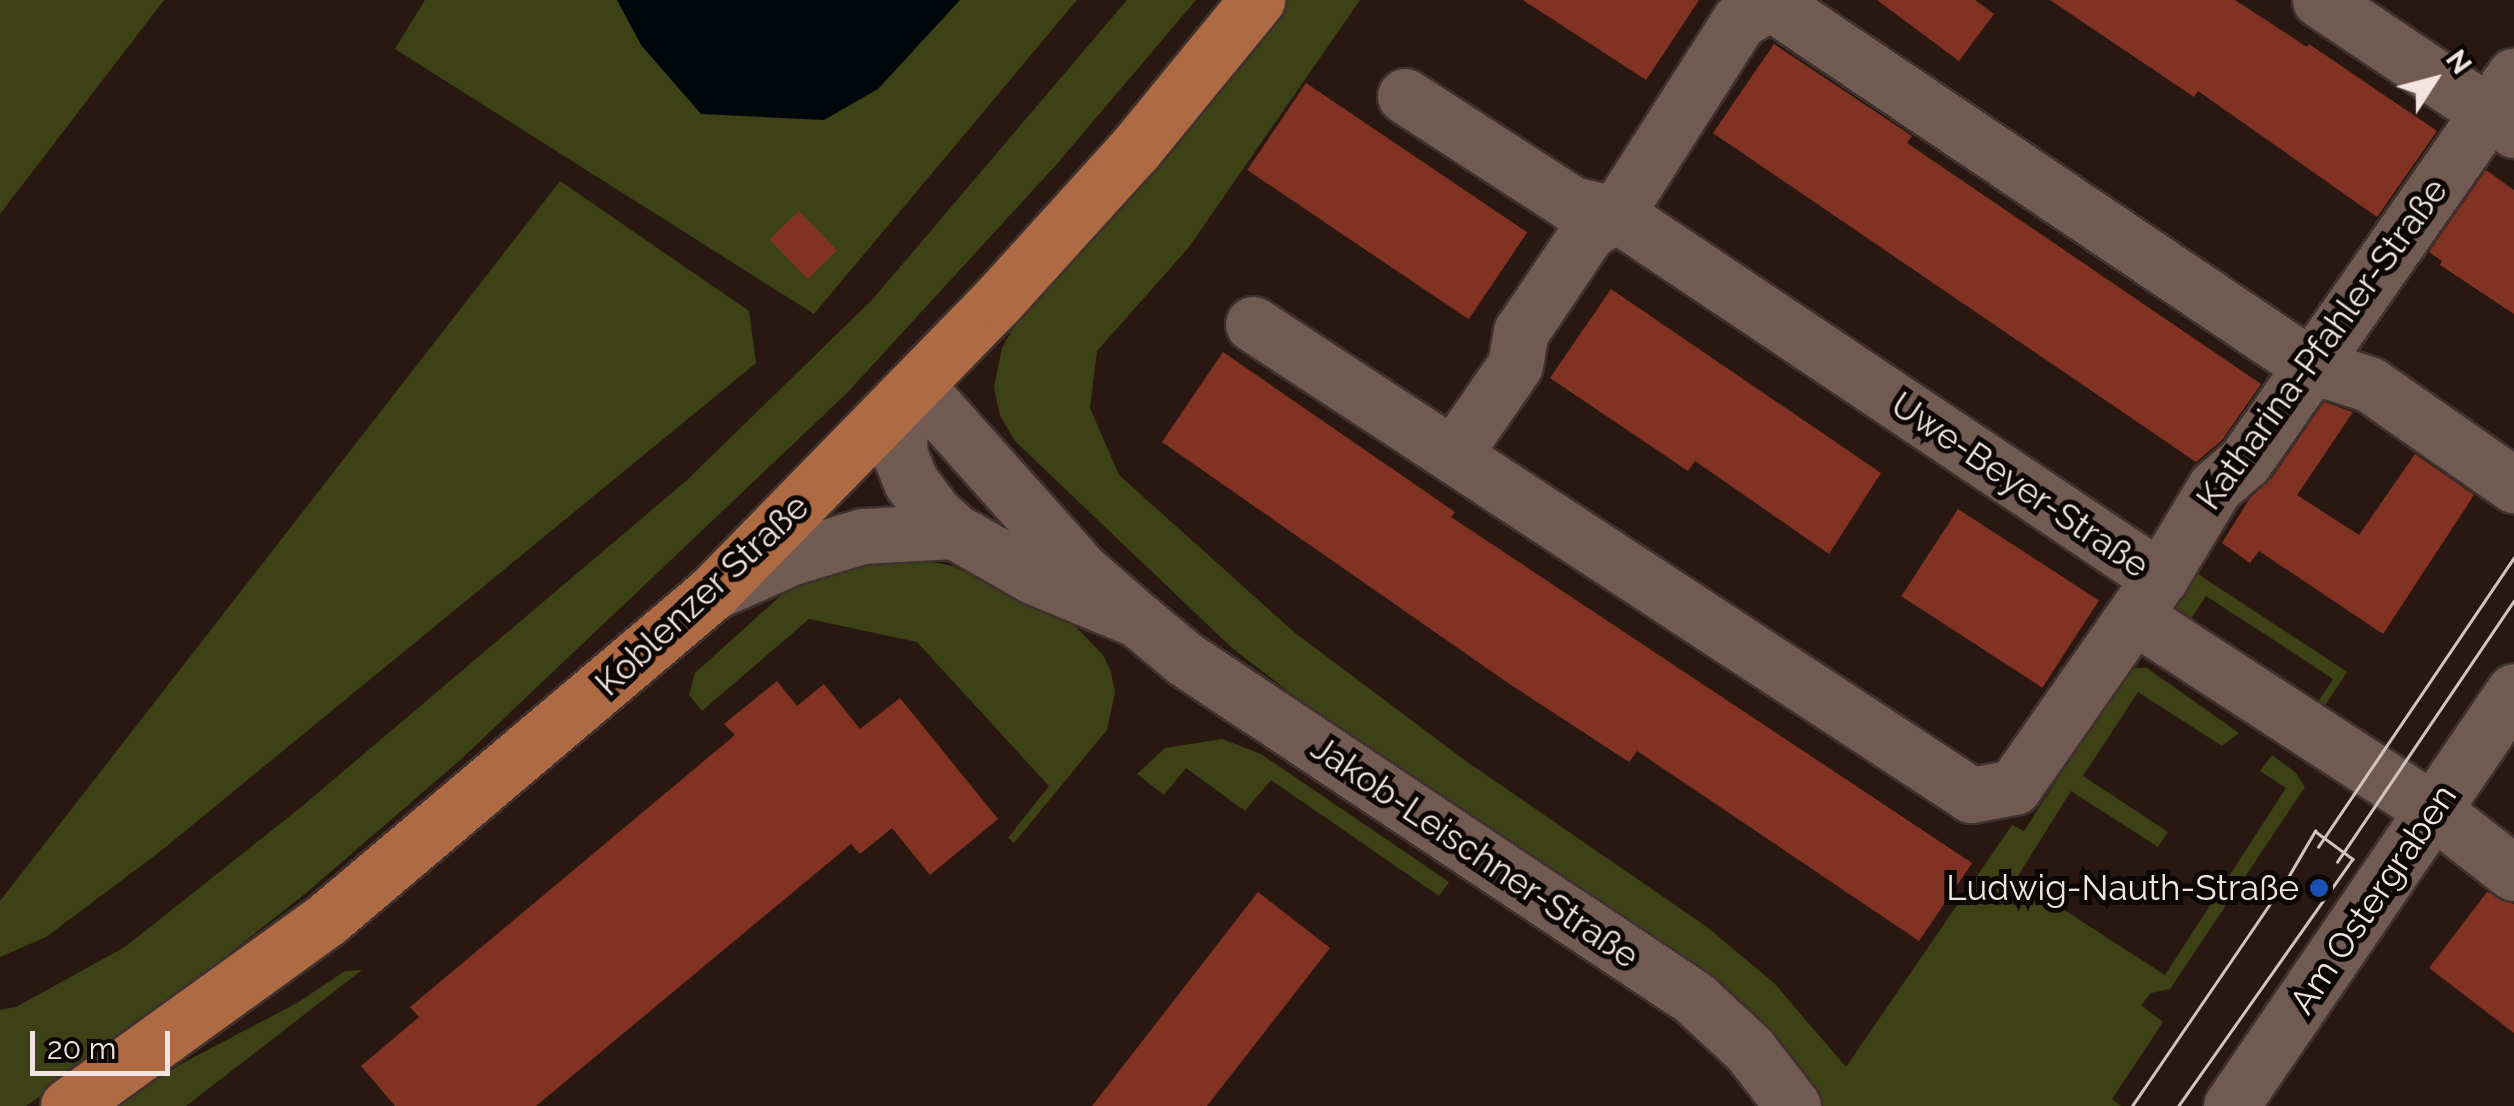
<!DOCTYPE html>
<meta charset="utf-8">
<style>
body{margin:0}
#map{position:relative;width:2514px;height:1106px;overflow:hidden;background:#291811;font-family:Raleway,sans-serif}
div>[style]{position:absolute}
.green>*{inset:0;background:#3c4215}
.water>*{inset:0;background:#00060a}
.building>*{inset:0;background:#823223;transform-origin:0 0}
.roads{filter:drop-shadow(2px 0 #3e312e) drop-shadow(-2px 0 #3e312e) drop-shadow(0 2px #3e312e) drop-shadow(0 -2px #3e312e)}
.minor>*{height:55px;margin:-27.5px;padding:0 27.5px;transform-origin:27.5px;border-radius:27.5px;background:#705a52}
.major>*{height:55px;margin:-27.5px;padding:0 27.5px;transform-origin:27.5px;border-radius:27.5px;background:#ae6a42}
.tram>*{height:2.5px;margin:-1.25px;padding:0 1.25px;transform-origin:1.25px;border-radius:1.25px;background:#d1c4bf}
.dots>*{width:28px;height:28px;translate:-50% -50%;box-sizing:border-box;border:5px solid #0c0604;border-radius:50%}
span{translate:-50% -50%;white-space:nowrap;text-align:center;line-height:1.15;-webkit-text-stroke:10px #0c0604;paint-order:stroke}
.street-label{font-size:35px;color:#f2e5e1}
.poi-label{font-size:35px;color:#f2e5e1}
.right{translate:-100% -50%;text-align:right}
.north{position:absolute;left:2384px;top:30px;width:100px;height:100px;-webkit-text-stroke:8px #0c0604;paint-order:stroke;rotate:54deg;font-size:28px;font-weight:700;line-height:40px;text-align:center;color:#f2e5e1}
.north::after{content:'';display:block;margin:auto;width:35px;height:45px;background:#f2e5e1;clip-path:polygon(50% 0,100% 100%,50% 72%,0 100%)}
.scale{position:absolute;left:30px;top:1031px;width:140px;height:45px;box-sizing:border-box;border:5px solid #f2e5e1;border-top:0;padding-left:12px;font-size:30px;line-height:35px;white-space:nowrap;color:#f2e5e1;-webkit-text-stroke:8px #0c0604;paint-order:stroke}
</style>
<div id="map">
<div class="green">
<i style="clip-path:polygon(0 0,164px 0,0 214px)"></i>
<i style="clip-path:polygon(425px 0,1077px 0,814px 314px,395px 49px)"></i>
<i style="clip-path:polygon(1127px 0,1196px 0,1056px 165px,847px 393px,459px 761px,306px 893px,108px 1049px,26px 1106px,0 1106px,0 1010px,16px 1007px,125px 947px,300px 808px,686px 481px,872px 300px)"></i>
<i style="clip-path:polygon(1287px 0,1360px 0,1189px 247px,1097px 351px,1090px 408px,1119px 475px,1294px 632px,1463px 759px,1707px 927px,1774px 983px,1846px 1067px,2012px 825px,2024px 831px,2124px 676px,2135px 668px,2147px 668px,2239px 733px,2222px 746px,2138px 692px,2083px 776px,2168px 832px,2158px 847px,2071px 791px,2016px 879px,2165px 975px,2286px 788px,2260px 771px,2272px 755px,2295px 772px,2305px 787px,2170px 989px,2151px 993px,2141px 1005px,2163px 1022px,2112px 1099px,2121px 1106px,1822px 1106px,1806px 1081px,1716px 985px,1666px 946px,1422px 794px,1232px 648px,1015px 441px,1000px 416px,994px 387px,1002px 348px,1025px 308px,1219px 85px)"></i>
<i style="clip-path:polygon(560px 181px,749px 311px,756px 363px,162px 850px,46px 937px,0 957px,0 901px)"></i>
<i style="clip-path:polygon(902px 556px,952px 566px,1074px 625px,1103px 655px,1111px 672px,1115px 693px,1107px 730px,1014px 843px,1008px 838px,1049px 786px,917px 642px,809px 619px,702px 711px,689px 695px,695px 673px,786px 591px,841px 563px)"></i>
<i style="clip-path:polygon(2183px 564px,2347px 672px,2320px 713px,2314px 708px,2333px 679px,2277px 642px,2206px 596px,2187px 625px,2172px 604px)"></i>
<i style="clip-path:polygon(1222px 739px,1261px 754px,1449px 882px,1439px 896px,1271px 780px,1245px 811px,1186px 768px,1164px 795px,1137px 774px,1165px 748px)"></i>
<i style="clip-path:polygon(362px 970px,186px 1106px,118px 1106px,181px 1064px,297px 1003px,345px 971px)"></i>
</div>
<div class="water">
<i style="clip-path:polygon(617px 0,960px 0,878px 89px,824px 120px,701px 114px,641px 45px)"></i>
</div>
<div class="building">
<i style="clip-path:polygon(1523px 0,1699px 0,1646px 80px)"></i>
<i style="clip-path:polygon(1877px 0,1975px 0,1994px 14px,1959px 61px)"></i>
<i style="clip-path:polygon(2050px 0,2235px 0,2307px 47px,2309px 44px,2437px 131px,2377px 217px,2198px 91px,2194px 97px)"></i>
<i style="clip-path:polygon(1774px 44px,1912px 136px,1907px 143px,2261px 384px,2222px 440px,2196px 462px,1713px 133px)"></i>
<i style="left:1306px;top:83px;width:267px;height:105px;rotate:34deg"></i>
<i style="clip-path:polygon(2486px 170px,2514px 190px,2514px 314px,2440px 265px,2442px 261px,2429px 252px)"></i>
<i style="left:799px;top:211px;width:55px;height:41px;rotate:46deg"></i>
<i style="clip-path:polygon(1611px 289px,1881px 473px,1829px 554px,1695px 461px,1688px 471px,1550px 378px)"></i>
<i style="clip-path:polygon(1223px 352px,1455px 512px,1451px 517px,1972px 863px,1919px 941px,1637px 751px,1629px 762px,1511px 685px,1162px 442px)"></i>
<i style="clip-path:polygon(2324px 402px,2353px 412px,2297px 495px,2359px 535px,2415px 454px,2474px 495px,2383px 634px,2259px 551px,2250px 563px,2222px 543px,2250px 498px,2271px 479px)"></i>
<i style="left:1958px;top:509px;width:168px;height:104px;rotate:33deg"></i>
<i style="clip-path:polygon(777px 681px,797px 706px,824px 684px,860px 729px,900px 698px,998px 819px,930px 875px,892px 828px,860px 854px,851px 844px,536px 1106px,395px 1106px,361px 1066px,419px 1017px,410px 1007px,735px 735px,724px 724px)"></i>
<i style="clip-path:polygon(1258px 892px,1330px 948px,1207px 1106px,1092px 1106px)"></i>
<i style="clip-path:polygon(2487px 892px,2514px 904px,2514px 1033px,2429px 968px)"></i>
</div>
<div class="roads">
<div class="minor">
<i style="left:1767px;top:0;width:653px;rotate:33.96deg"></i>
<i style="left:2309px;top:365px;width:63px;rotate:17.6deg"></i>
<i style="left:2369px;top:384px;width:177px;rotate:34.9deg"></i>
<i style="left:2320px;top:0;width:234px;rotate:33.8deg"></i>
<i style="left:1405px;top:96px;width:199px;rotate:32.9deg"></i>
<i style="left:1572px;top:204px;width:45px;rotate:12.8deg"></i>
<i style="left:1616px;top:214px;width:655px;rotate:33.79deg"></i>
<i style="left:1253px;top:324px;width:859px;rotate:33.26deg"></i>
<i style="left:1971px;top:795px;width:44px;rotate:-10.5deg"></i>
<i style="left:2014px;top:787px;width:255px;rotate:-55.1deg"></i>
<i style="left:2160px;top:578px;width:106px;rotate:-58.9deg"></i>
<i style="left:2215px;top:487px;width:40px;rotate:-41deg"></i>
<i style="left:2245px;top:461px;width:470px;rotate:-55.1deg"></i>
<i style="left:1453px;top:455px;width:109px;rotate:-55.4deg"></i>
<i style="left:1515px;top:365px;width:34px;rotate:-80deg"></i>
<i style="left:1521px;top:332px;width:120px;rotate:-56.2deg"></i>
<i style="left:1588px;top:232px;width:33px;rotate:-33deg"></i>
<i style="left:1616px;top:214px;width:229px;rotate:-57.5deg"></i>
<i style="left:1739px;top:21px;width:42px;rotate:-30.3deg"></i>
<i style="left:713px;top:592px;width:86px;rotate:-23.9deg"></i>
<i style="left:792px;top:557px;width:74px;rotate:-16.5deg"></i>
<i style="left:863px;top:536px;width:91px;rotate:-3.1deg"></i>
<i style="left:2134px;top:616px;width:358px;rotate:33deg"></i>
<i style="left:2434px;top:811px;width:101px;rotate:37.8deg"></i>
<i style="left:1138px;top:620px;width:114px;rotate:-157.3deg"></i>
<i style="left:1033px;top:576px;width:91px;rotate:-150.3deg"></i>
<i style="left:954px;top:531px;width:25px;rotate:-138deg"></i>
<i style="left:935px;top:514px;width:40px;rotate:-127deg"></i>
<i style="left:911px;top:482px;width:31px;rotate:-112deg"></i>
<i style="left:899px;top:453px;width:23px;rotate:-88deg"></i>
<i style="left:900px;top:430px;width:48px;rotate:-70.4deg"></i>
<i style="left:916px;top:385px;width:249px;rotate:48.3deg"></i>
<i style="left:1082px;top:571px;width:74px;rotate:41.2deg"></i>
<i style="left:1138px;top:620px;width:61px;rotate:39.7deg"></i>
<i style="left:1185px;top:659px;width:612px;rotate:33.66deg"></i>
<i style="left:1694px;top:998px;width:75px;rotate:42.8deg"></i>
<i style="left:1749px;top:1049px;width:72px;rotate:52.3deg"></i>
<i style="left:2231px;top:1106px;width:502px;rotate:-55.71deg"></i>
</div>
<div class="major">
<i style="left:68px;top:1106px;width:319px;rotate:-35.8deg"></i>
<i style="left:327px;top:919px;width:504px;rotate:-40.26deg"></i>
<i style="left:712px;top:593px;width:409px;rotate:-45.7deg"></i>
<i style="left:998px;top:300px;width:204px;rotate:-47.8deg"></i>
<i style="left:1135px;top:149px;width:193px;rotate:-50.7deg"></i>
</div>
</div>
<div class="tram">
<i style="left:2318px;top:847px;width:350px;rotate:-55.9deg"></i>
<i style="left:2337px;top:862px;width:315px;rotate:-55.9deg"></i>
<i style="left:2132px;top:1106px;width:275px;rotate:-55.7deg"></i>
<i style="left:2287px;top:879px;width:56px;rotate:-59.7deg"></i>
<i style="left:2315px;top:831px;width:47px;rotate:36.4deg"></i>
<i style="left:2353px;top:859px;width:302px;rotate:125.2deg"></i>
</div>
<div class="dots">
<i style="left:2319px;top:888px;background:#1a4fb4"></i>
</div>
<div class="street-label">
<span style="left:2322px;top:344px;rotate:-54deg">Katharina-Pfahler-Straße</span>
<span style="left:2020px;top:485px;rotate:34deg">Uwe-Beyer-Straße</span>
<span style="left:702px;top:595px;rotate:-43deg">Koblenzer Straße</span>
<span style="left:1475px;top:852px;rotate:34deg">Jakob-Leischner-Straße</span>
<span style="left:2373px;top:899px;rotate:-56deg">Am Ostergraben</span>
</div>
<div class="poi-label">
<span class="right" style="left:2299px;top:888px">Ludwig-Nauth-Straße</span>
</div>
<div class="north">N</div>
<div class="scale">20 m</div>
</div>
